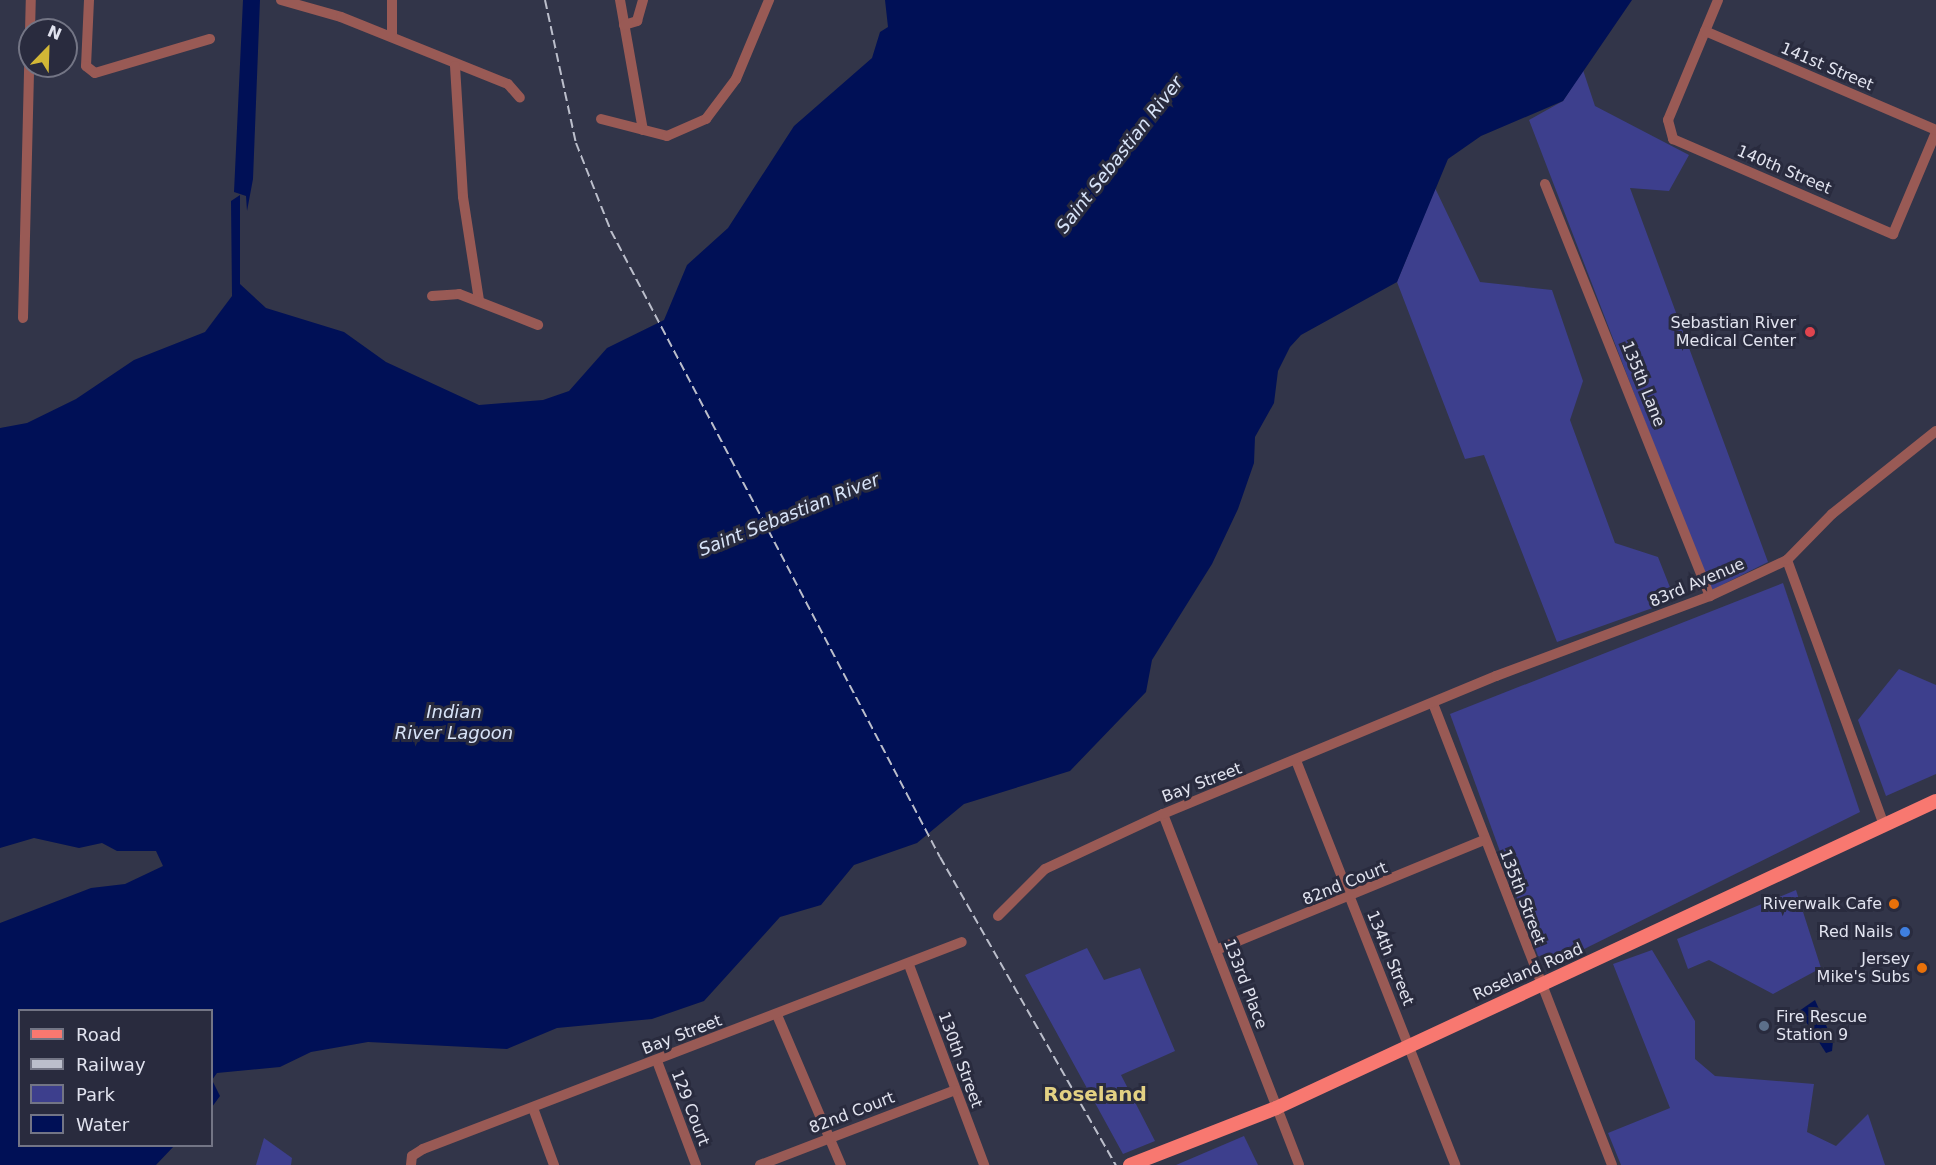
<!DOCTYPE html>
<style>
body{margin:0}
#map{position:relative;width:1936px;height:1165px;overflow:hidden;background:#323549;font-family:"DejaVu Sans",sans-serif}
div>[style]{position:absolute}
.green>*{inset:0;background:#3d3f8d}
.water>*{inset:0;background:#001056}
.minor>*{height:10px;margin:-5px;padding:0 5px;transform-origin:5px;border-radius:5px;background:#995a55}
.major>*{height:14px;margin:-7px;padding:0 7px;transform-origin:7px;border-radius:7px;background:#f87870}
.rail>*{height:2px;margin-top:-1px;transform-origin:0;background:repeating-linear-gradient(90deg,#bbbecb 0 9px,transparent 0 13.5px)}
.dots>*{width:16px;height:16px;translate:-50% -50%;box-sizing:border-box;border:3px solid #292b3e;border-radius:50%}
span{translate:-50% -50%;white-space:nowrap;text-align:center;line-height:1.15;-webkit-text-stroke:6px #292b3e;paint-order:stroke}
.street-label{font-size:16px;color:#e1e3ef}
.poi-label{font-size:16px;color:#e1e3ef}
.right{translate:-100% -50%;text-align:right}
.left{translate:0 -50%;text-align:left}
.water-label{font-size:18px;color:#d8e4f9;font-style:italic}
.quarter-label{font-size:20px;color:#e3d183;font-weight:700}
.legend{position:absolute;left:18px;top:1009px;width:195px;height:138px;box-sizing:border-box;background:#292b3e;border:2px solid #737585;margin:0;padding:8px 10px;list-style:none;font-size:18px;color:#e1e3ef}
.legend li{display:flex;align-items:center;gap:12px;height:30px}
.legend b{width:30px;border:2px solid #737585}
.north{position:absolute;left:18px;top:18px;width:60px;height:60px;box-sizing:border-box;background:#292b3e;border:2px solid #737585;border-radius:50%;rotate:23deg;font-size:16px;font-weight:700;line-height:24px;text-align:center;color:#e1e3ef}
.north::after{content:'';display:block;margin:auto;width:21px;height:27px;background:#d2b736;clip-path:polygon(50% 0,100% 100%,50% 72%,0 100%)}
</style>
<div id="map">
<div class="green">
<i style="clip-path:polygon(1583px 70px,1595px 106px,1689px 155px,1669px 191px,1630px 188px,1768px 562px,1710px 591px,1529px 120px,1563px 101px)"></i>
<i style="clip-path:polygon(1435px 188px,1480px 282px,1552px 290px,1583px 381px,1570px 420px,1615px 543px,1658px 557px,1675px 600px,1557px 642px,1484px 455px,1465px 459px,1397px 282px)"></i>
<i style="clip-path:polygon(1783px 583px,1860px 812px,1560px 961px,1538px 956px,1450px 714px)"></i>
<i style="clip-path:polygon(1899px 669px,1936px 685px,1936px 774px,1886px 796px,1858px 720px)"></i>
<i style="clip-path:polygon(1796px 890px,1821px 968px,1773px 994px,1709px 960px,1688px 969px,1677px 939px)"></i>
<i style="clip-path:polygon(1087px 948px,1104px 980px,1140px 968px,1175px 1051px,1121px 1075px,1155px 1141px,1123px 1154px,1025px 975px)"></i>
<i style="clip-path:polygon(1652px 950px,1695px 1021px,1695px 1059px,1715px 1076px,1814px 1084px,1807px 1132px,1836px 1146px,1868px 1114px,1885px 1165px,1621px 1165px,1608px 1133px,1670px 1108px,1613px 964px)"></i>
<i style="clip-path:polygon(1244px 1136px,1258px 1165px,1176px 1165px)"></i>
<i style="clip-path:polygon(264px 1138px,292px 1158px,291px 1165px,256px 1165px)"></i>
</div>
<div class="water">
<i style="clip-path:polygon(243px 0,260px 0,253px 179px,247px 211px,246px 196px,234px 192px)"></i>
<i style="clip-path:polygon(885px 0,1632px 0,1563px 101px,1481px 136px,1448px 159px,1397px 282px,1301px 335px,1290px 347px,1278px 371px,1274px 403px,1255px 437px,1254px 463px,1238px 509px,1212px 564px,1152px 660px,1146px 692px,1070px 771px,964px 804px,917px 843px,854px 865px,821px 905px,780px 917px,704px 1001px,652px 1019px,557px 1028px,507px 1049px,368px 1042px,311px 1052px,280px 1067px,217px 1073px,212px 1080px,220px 1096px,212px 1107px,212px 1010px,20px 1010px,20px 1146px,174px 1146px,156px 1165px,0 1165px,0 923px,91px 888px,125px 884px,163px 866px,156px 851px,117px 851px,102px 843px,79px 848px,34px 838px,0 848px,0 428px,27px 423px,76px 399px,134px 360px,205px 332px,232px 296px,231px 201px,240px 195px,240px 284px,266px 308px,344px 332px,386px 362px,479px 405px,543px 400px,569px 391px,607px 348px,664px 320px,687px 265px,728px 228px,794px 126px,872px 58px,880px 32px,888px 27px)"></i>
<i style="clip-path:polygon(1815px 1000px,1833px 1041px,1832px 1051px,1826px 1053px,1799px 1011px)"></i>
</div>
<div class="minor">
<i style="left:89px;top:0;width:66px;rotate:92.6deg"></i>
<i style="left:86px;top:66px;width:11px;rotate:38deg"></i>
<i style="left:95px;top:73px;width:120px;rotate:-16.5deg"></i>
<i style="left:281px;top:0;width:62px;rotate:15.8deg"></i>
<i style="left:341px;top:17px;width:180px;rotate:21.9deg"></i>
<i style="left:508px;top:84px;width:18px;rotate:49deg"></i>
<i style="left:392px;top:0;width:37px;rotate:90deg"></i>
<i style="left:620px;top:0;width:132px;rotate:80deg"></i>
<i style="left:1718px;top:0;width:130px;rotate:112.6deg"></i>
<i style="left:1668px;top:120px;width:20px;rotate:75deg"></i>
<i style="left:1673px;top:139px;width:240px;rotate:23.4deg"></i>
<i style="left:1893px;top:234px;width:111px;rotate:-67.1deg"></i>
<i style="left:624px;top:25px;width:14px;rotate:-17deg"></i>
<i style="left:637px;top:21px;width:22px;rotate:-74deg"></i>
<i style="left:1705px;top:31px;width:251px;rotate:23.2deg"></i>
<i style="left:455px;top:66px;width:131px;rotate:86.5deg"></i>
<i style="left:463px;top:197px;width:104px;rotate:81.2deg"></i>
<i style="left:601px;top:119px;width:68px;rotate:14.4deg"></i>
<i style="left:667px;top:136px;width:43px;rotate:-23.6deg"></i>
<i style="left:706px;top:119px;width:50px;rotate:-53.1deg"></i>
<i style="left:736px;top:79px;width:86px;rotate:-67.3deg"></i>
<i style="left:1545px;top:184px;width:444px;rotate:68.2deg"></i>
<i style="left:432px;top:296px;width:27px;rotate:-4deg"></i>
<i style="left:459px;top:294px;width:85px;rotate:21.4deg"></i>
<i style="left:23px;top:318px;width:318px;rotate:-88.6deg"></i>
<i style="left:1787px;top:560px;width:280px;rotate:69.9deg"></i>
<i style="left:1434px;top:706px;width:492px;rotate:68.8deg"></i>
<i style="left:1297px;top:763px;width:432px;rotate:68.5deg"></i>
<i style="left:1163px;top:814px;width:376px;rotate:68.8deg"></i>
<i style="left:998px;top:916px;width:66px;rotate:-45deg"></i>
<i style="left:1045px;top:869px;width:130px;rotate:-25deg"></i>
<i style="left:1163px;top:814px;width:360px;rotate:-22.5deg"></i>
<i style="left:1496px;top:676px;width:228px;rotate:-20.5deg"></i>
<i style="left:1710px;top:596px;width:85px;rotate:-25.1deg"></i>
<i style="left:1787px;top:560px;width:64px;rotate:-45.6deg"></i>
<i style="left:1832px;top:514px;width:133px;rotate:-38.6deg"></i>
<i style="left:1216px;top:950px;width:290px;rotate:-22.3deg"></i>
<i style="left:909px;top:965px;width:214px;rotate:69.4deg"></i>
<i style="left:777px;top:1015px;width:163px;rotate:66.9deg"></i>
<i style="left:657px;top:1061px;width:111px;rotate:69.4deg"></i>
<i style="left:533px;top:1108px;width:61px;rotate:69.8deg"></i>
<i style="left:411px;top:1165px;width:9px;rotate:-84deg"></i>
<i style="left:412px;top:1156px;width:13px;rotate:-32deg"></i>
<i style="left:423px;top:1149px;width:577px;rotate:-21.01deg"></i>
<i style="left:760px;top:1165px;width:209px;rotate:-21deg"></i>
</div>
<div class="major">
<i style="left:1130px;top:1165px;width:157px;rotate:-21.3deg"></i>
<i style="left:1276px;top:1108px;width:728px;rotate:-24.95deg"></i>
</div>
<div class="rail">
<i style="left:545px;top:0;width:146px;rotate:77.8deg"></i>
<i style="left:576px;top:143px;width:95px;rotate:68.3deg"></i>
<i style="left:611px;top:231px;width:707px;rotate:62.28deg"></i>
<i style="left:940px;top:857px;width:355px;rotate:60.3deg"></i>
</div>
<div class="dots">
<i style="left:1810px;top:332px;background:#e0444e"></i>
<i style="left:1894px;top:904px;background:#e8710a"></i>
<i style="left:1905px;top:932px;background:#3f7fe0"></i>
<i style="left:1922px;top:968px;background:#e8710a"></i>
<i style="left:1764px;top:1026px;background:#5c6f8a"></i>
</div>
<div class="street-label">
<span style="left:1827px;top:67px;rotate:23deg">141st Street</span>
<span style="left:1784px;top:170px;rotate:23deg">140th Street</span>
<span style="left:1643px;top:384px;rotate:68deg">135th Lane</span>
<span style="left:1697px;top:583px;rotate:-23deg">83rd Avenue</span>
<span style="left:1202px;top:783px;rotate:-21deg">Bay Street</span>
<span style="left:1345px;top:884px;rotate:-22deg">82nd Court</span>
<span style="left:1522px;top:897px;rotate:69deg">135th Street</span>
<span style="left:1390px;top:958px;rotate:68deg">134th Street</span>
<span style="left:1528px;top:972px;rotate:-24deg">Roseland Road</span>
<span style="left:1245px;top:984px;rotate:69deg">133rd Place</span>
<span style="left:682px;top:1035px;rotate:-21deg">Bay Street</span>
<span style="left:960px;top:1060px;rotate:70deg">130th Street</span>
<span style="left:690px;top:1108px;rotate:69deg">129 Court</span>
<span style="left:852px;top:1113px;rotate:-21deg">82nd Court</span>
</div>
<div class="poi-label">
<span class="right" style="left:1796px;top:332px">Sebastian River<br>Medical Center</span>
<span class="right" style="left:1882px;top:904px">Riverwalk Cafe</span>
<span class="right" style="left:1893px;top:932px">Red Nails</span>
<span class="right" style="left:1910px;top:968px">Jersey<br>Mike's Subs</span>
<span class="left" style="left:1776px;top:1026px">Fire Rescue<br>Station 9</span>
</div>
<div class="water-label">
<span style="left:1120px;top:155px;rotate:-52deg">Saint Sebastian River</span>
<span style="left:789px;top:515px;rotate:-22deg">Saint Sebastian River</span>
<span style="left:454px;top:723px">Indian<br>River Lagoon</span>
</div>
<div class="quarter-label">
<span style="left:1095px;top:1094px">Roseland</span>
</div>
<ul class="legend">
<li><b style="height:8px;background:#f87870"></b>Road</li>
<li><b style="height:8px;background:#bbbecb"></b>Railway</li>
<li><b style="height:16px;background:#3d3f8d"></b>Park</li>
<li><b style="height:16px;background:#001056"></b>Water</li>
</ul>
<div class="north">N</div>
</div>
